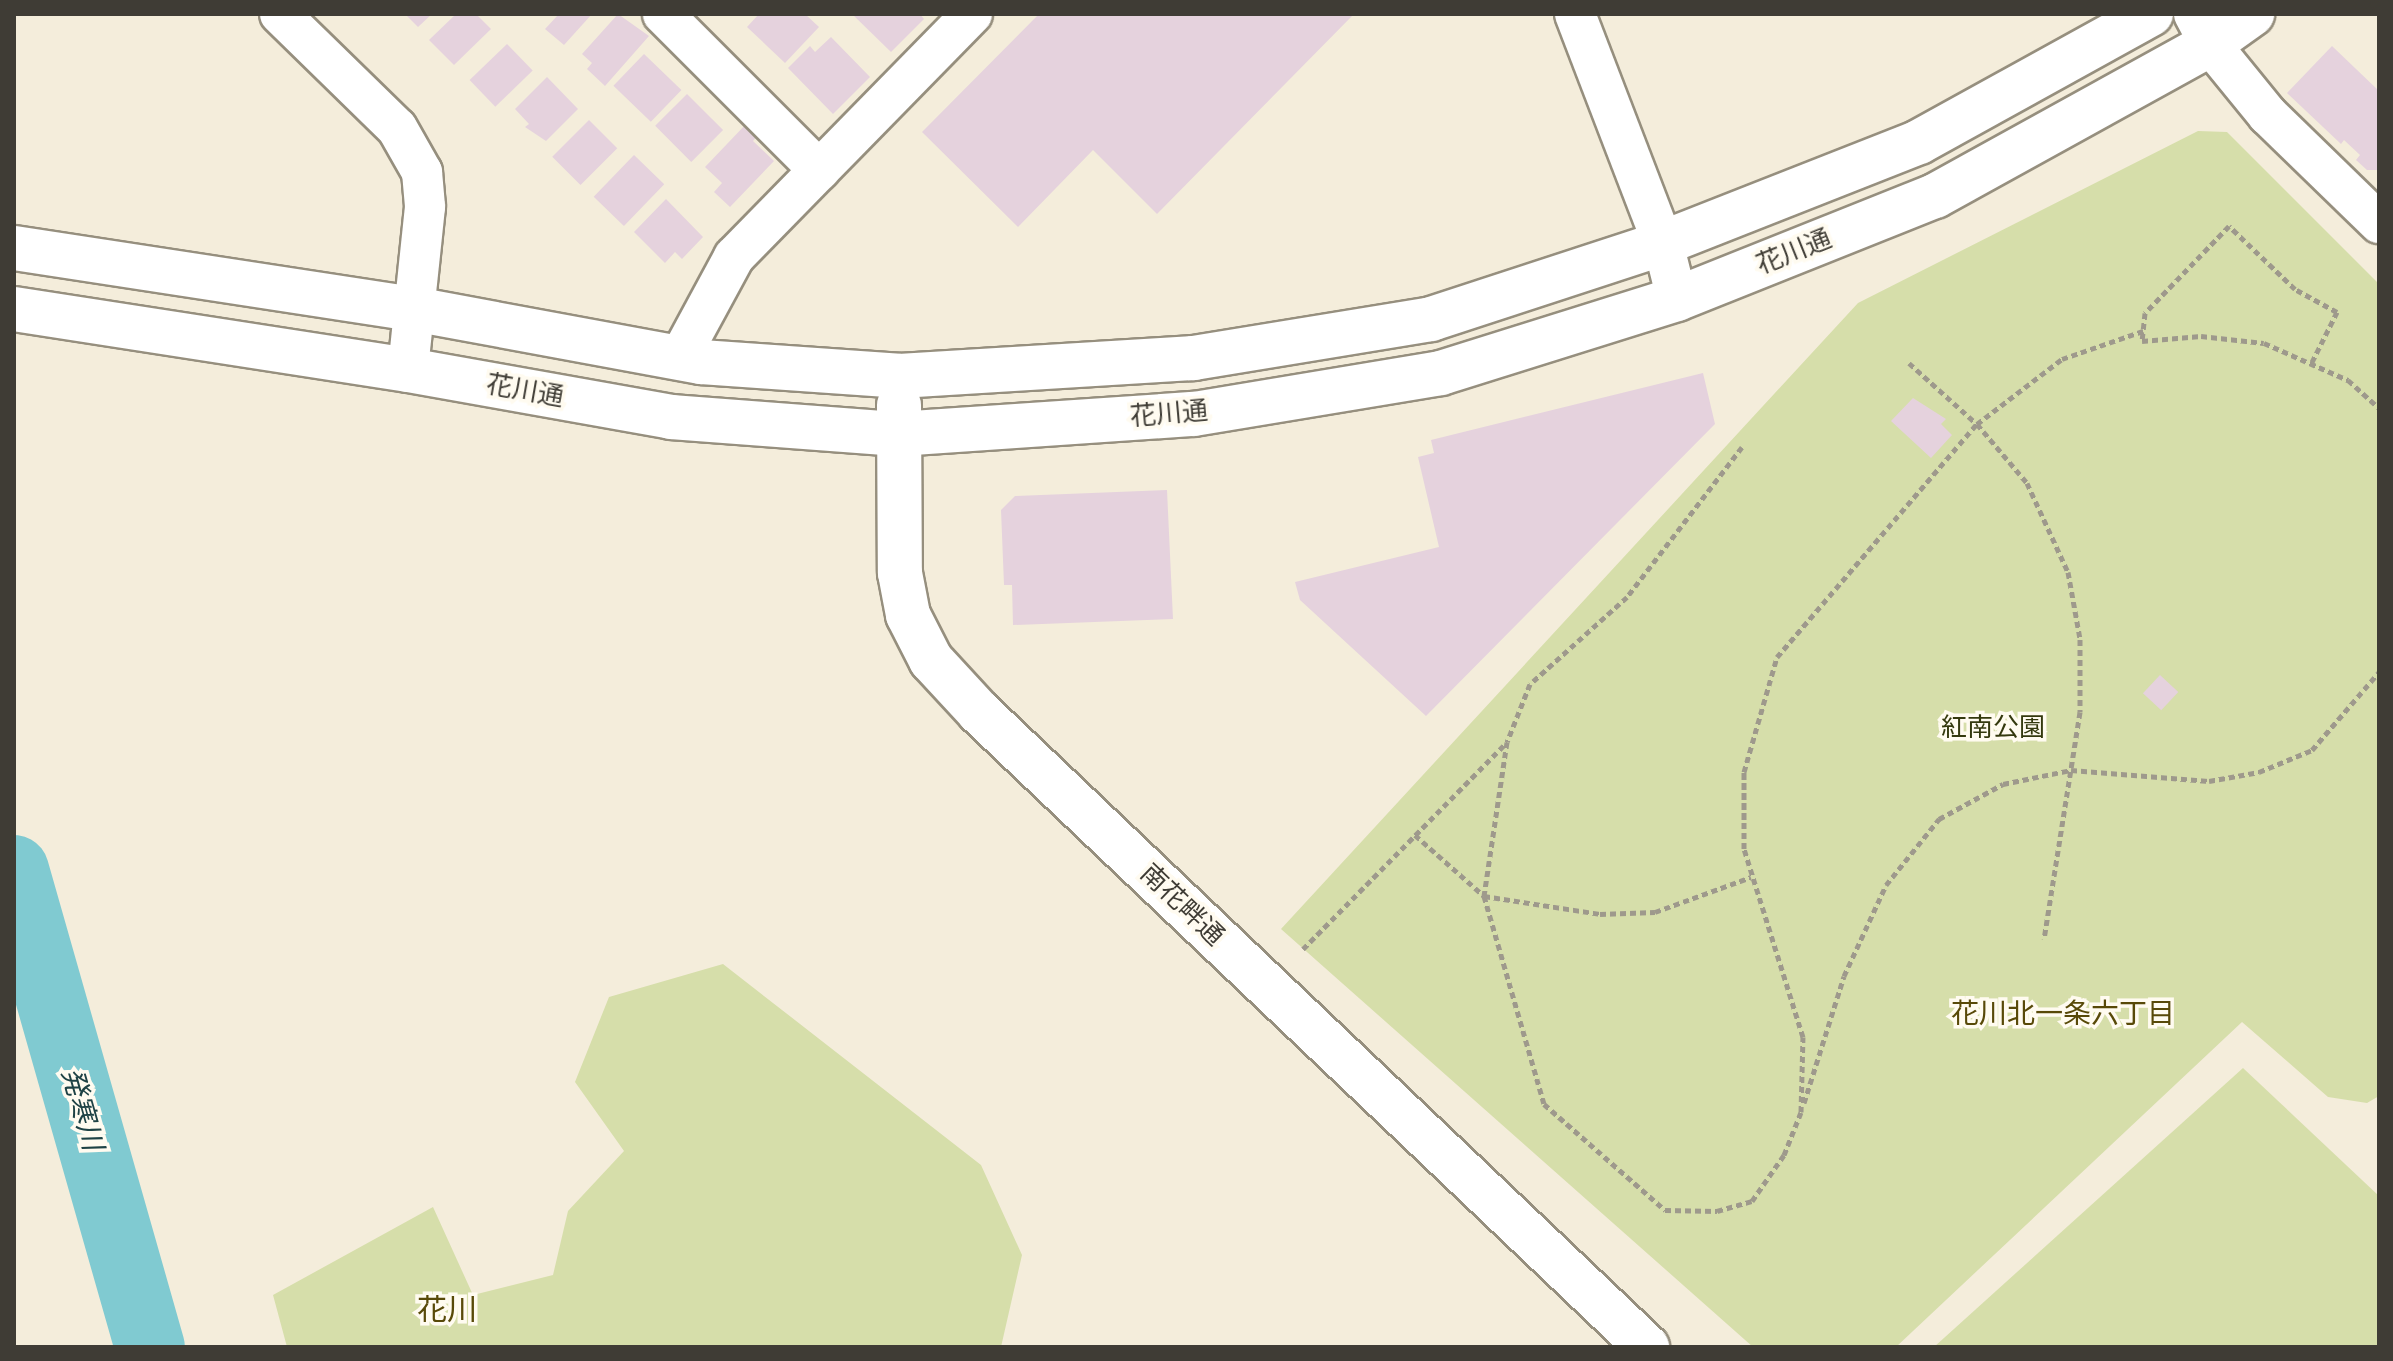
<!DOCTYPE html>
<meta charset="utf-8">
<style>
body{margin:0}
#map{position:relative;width:2393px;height:1361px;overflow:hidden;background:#f4eddb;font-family:"Nunito Sans","Noto Sans JP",sans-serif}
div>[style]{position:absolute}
.green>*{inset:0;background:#d6deaa}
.river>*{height:70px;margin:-35px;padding:0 35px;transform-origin:35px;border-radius:35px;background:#80cad1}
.building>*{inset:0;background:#e5d2dd;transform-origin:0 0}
.path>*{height:5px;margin-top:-2.5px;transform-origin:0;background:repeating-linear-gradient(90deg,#9e998c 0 6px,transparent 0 10px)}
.roads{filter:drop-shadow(2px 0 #968f7e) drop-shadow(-2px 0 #968f7e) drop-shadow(0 2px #968f7e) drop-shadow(0 -2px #968f7e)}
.minor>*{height:40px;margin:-20px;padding:0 20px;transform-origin:20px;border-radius:20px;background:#fff}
.tertiary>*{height:44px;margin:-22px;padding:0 22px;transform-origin:22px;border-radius:22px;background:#fff}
span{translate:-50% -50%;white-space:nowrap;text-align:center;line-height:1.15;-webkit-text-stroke:7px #fffbf0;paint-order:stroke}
.street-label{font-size:26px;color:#3f3c35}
.park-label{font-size:26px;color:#34390e}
.neighbourhood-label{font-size:28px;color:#584908}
.water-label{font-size:28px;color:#1e4245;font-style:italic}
.quarter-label{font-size:30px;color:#584908}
.frame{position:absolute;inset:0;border:16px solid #3f3c35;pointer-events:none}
</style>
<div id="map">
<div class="green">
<i style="clip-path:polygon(2198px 131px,2227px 132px,2379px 284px,2379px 1096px,2367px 1103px,2328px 1097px,2242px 1022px,1896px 1347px,1753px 1347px,1281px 929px,1858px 303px)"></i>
<i style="clip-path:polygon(723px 964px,981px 1165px,1022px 1255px,1001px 1347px,287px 1347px,273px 1295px,433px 1207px,473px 1295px,553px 1275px,568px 1211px,624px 1151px,575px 1082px,609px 997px)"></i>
<i style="clip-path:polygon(2243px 1068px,2379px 1196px,2379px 1347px,1934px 1347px)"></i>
</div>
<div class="river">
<i style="left:14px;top:870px;width:496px;rotate:74.1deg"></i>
</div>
<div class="building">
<i style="clip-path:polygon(405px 14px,432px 14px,418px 27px)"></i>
<i style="clip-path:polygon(456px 14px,476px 14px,491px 29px,454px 65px,429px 40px)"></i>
<i style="clip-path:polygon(559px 14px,592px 14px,564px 45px,545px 29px)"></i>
<i style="clip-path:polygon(618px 14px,649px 36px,605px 86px,587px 69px,592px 63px,582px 54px)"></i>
<i style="clip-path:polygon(759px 14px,805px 14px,819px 27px,785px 63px,747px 27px)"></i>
<i style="clip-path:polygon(852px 14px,920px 14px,924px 19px,891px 52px)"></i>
<i style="clip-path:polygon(1039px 14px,1354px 14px,1157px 214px,1093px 150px,1018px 227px,922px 132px)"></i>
<i style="clip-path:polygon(831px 37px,870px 77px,833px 114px,788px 68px,810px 46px,815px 52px)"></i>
<i style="left:507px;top:44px;width:37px;height:52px;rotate:46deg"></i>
<i style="clip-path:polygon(2332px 46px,2379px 91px,2379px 170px,2367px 170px,2356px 160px,2360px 155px,2344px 140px,2341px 144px,2287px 93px)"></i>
<i style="left:644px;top:54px;width:52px;height:44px;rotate:44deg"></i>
<i style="clip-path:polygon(547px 77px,578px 109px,546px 141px,525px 127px,529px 124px,515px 109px)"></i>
<i style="left:687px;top:94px;width:51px;height:45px;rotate:45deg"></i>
<i style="left:589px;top:120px;width:40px;height:52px;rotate:45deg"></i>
<i style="clip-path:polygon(748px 122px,760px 133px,753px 141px,774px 161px,730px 207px,714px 192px,722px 183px,705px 167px)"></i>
<i style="left:634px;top:155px;width:42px;height:58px;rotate:44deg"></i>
<i style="clip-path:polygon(666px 199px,703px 237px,682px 259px,675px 252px,665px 263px,634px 232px)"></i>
<i style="clip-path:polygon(1703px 373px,1715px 424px,1426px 716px,1300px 600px,1295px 582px,1439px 547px,1418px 457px,1434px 453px,1431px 440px)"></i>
<i style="clip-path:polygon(1913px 398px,1946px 419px,1941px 424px,1952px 435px,1931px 458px,1891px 421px)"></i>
<i style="clip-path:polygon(1167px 490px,1173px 619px,1013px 625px,1012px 585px,1004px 585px,1001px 510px,1015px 496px)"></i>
<i style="left:2160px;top:675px;width:25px;height:25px;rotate:43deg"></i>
</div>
<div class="path">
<i style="left:2312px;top:362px;width:56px;rotate:-63.4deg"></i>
<i style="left:2337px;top:312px;width:48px;rotate:-151.3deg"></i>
<i style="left:2295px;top:289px;width:91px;rotate:-136.3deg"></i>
<i style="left:2229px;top:226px;width:121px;rotate:134deg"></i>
<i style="left:2145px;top:313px;width:28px;rotate:96deg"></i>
<i style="left:2142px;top:341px;width:59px;rotate:-4.8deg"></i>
<i style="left:2201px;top:336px;width:63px;rotate:6.3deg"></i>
<i style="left:2264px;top:343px;width:92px;rotate:23.8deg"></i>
<i style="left:2348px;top:380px;width:42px;rotate:42.1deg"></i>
<i style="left:1909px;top:363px;width:91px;rotate:41.9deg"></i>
<i style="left:1977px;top:424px;width:77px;rotate:49.7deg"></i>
<i style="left:2027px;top:483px;width:98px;rotate:65.3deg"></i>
<i style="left:2068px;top:572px;width:68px;rotate:79.8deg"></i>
<i style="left:2080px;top:639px;width:73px;rotate:90deg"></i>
<i style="left:2080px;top:712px;width:230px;rotate:99deg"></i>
<i style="left:1742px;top:447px;width:189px;rotate:127.5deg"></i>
<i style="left:1627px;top:597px;width:130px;rotate:138.1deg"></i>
<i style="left:1530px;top:684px;width:62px;rotate:111.6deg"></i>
<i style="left:1507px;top:742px;width:156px;rotate:98.5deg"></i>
<i style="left:1484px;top:896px;width:216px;rotate:73.9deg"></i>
<i style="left:1544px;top:1104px;width:161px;rotate:41.2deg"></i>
<i style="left:1665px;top:1210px;width:52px;rotate:1.1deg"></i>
<i style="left:1717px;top:1211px;width:36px;rotate:-16deg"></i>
<i style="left:1752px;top:1201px;width:56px;rotate:-55.2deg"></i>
<i style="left:1784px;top:1155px;width:46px;rotate:-68.4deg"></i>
<i style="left:1801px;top:1112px;width:75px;rotate:-88.5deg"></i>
<i style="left:1803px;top:1037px;width:197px;rotate:-107.4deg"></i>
<i style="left:1744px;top:849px;width:77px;rotate:-90deg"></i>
<i style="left:1744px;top:772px;width:120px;rotate:-74deg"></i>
<i style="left:1777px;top:657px;width:307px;rotate:-49.4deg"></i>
<i style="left:1977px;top:424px;width:107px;rotate:-37.4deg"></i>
<i style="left:2062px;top:359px;width:86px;rotate:-19.1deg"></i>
<i style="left:1415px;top:835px;width:92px;rotate:41.5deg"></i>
<i style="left:1484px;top:896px;width:117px;rotate:8.8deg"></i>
<i style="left:1600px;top:914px;width:55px;rotate:-2.1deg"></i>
<i style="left:1655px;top:912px;width:102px;rotate:-20deg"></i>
<i style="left:1303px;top:949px;width:291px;rotate:-45.4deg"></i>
<i style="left:1804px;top:1103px;width:133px;rotate:-72.5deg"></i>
<i style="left:1844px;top:976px;width:100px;rotate:-65.2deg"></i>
<i style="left:1886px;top:885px;width:85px;rotate:-51.2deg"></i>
<i style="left:1939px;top:819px;width:73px;rotate:-28.7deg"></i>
<i style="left:2003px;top:784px;width:69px;rotate:-11.6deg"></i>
<i style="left:2071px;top:770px;width:138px;rotate:4.6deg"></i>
<i style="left:2209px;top:781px;width:51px;rotate:-10.2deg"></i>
<i style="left:2259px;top:772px;width:57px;rotate:-22.5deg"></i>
<i style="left:2312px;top:750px;width:103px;rotate:-49.3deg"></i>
</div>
<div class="roads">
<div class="minor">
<i style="left:280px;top:14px;width:163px;rotate:44.3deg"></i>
<i style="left:397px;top:128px;width:51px;rotate:60.4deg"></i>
<i style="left:422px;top:172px;width:35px;rotate:85deg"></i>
<i style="left:425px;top:207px;width:164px;rotate:96deg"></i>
<i style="left:663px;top:14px;width:221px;rotate:45deg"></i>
<i style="left:1575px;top:14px;width:245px;rotate:69deg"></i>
<i style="left:1663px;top:243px;width:58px;rotate:76deg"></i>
<i style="left:2194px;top:14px;width:34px;rotate:62deg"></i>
<i style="left:2210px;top:44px;width:92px;rotate:50.8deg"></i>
<i style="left:2268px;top:115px;width:155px;rotate:44.2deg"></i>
<i style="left:680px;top:357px;width:114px;rotate:-61.6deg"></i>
<i style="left:734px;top:257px;width:340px;rotate:-45.6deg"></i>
</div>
<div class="tertiary">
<i style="left:14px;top:248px;width:405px;rotate:8.7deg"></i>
<i style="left:414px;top:309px;width:292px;rotate:10.5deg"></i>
<i style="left:701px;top:362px;width:198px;rotate:4deg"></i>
<i style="left:899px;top:376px;width:296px;rotate:-3.5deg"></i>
<i style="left:1194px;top:358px;width:240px;rotate:-9.3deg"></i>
<i style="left:1431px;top:319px;width:244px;rotate:-18.1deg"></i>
<i style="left:1663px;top:243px;width:275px;rotate:-21.5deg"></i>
<i style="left:1919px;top:142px;width:265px;rotate:-28.9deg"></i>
<i style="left:14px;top:309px;width:399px;rotate:8.8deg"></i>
<i style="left:408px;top:370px;width:267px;rotate:10.1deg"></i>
<i style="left:671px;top:417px;width:228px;rotate:4.3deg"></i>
<i style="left:898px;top:434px;width:297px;rotate:-3.9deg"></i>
<i style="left:1194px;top:414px;width:250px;rotate:-9.4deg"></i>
<i style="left:1441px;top:373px;width:247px;rotate:-17.4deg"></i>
<i style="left:1677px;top:299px;width:278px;rotate:-21.8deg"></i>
<i style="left:1935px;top:196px;width:314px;rotate:-28.9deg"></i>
<i style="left:2210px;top:44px;width:52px;rotate:-35.5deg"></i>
<i style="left:899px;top:405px;width:168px;rotate:89.7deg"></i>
<i style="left:900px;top:573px;width:43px;rotate:79.2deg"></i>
<i style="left:908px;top:615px;width:51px;rotate:62.9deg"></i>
<i style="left:931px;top:660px;width:71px;rotate:47.3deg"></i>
<i style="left:979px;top:712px;width:922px;rotate:43.55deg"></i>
</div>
</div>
<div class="street-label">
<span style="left:1794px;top:252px;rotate:-22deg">花川通</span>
<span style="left:525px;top:391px;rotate:10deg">花川通</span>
<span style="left:1169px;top:414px;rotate:-5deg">花川通</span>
<span style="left:1182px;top:905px;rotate:44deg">南花畔通</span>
</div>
<div class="park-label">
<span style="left:1993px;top:728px">紅南公園</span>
</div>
<div class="neighbourhood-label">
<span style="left:2063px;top:1014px">花川北一条六丁目</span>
</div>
<div class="water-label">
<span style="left:82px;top:1109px;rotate:74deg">発寒川</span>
</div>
<div class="quarter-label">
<span style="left:447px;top:1311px">花川</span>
</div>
<div class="frame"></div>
</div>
